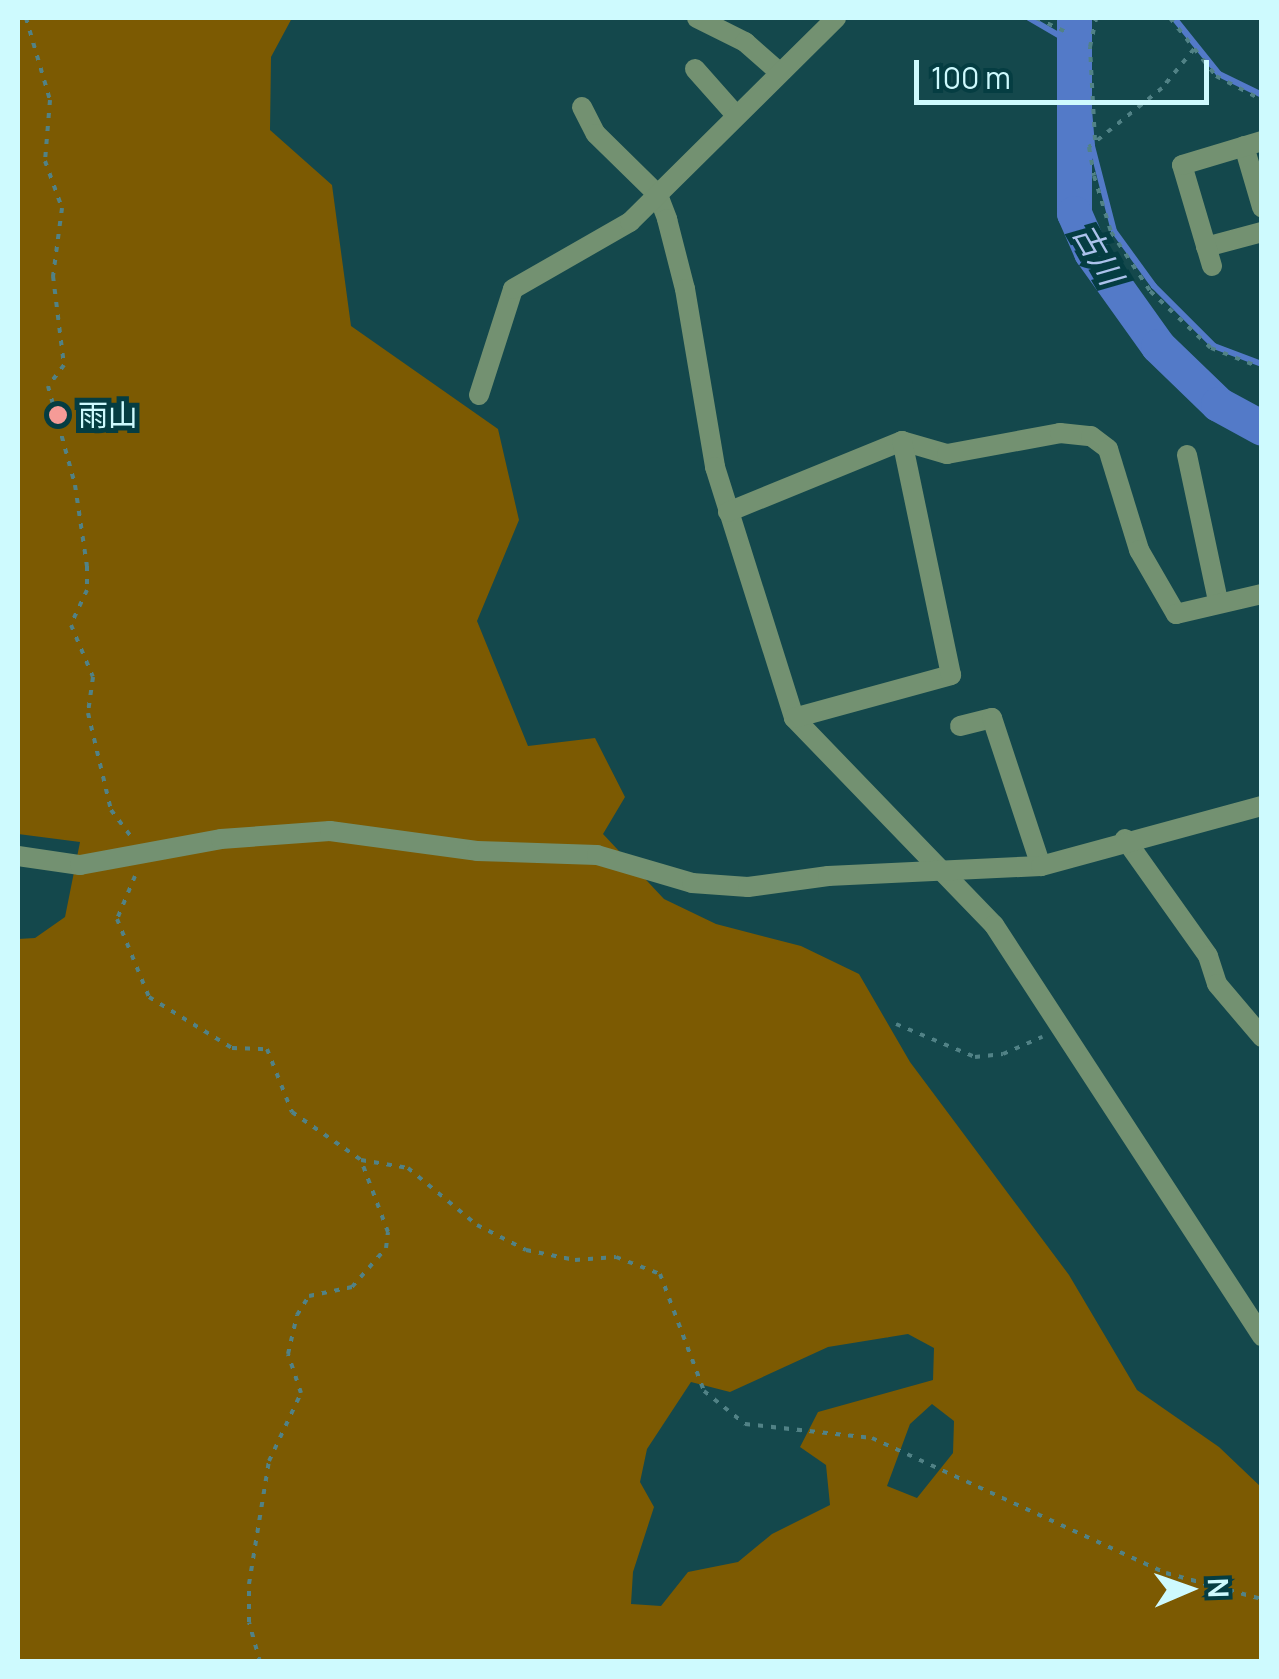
<!DOCTYPE html>
<meta charset="utf-8">
<style>
body{margin:0}
#map{position:relative;width:1279px;height:1679px;overflow:hidden;background:#14484c;font-family:Manrope,"Noto Sans JP",sans-serif}
div>[style]{position:absolute}
.green>*{inset:0;background:#7c5a02}
.stream>*{height:6px;margin:-3px;padding:0 3px;transform-origin:3px;border-radius:3px;background:#537ac8}
.river>*{height:35px;margin:-17.5px;padding:0 17.5px;transform-origin:17.5px;border-radius:17.5px;background:#537ac8}
.path>*{height:4px;margin-top:-2px;transform-origin:0;background:repeating-linear-gradient(90deg,#518286 0 5px,transparent 0 13px)}
.street>*{height:20px;margin:-10px;padding:0 10px;transform-origin:10px;border-radius:10px;background:#739171}
.dots>*{width:28px;height:28px;translate:-50% -50%;box-sizing:border-box;border:5px solid #053d42;border-radius:50%}
span{translate:-50% -50%;white-space:nowrap;text-align:center;line-height:1.15;-webkit-text-stroke:10px #053d42;paint-order:stroke}
.poi-label{font-size:30px;color:#cefafe}
.left{translate:0 -50%;text-align:left}
.water-label{font-size:32px;color:#acc2eb;font-style:italic}
.frame{position:absolute;inset:0;border:20px solid #cefafe;pointer-events:none}
.north{position:absolute;left:1139px;top:1539px;width:100px;height:100px;-webkit-text-stroke:8px #053d42;paint-order:stroke;rotate:88deg;font-size:28px;font-weight:700;line-height:40px;text-align:center;color:#cefafe}
.north::after{content:'';display:block;margin:auto;width:35px;height:45px;background:#cefafe;clip-path:polygon(50% 0,100% 100%,50% 72%,0 100%)}
.scale{position:absolute;left:914px;top:60px;width:295px;height:45px;box-sizing:border-box;border:5px solid #cefafe;border-top:0;padding-left:12px;font-size:30px;line-height:35px;white-space:nowrap;color:#cefafe;-webkit-text-stroke:8px #053d42;paint-order:stroke}
</style>
<div id="map">
<div class="green">
<i style="clip-path:polygon(evenodd,18px 18px,292px 18px,271px 57px,270px 130px,332px 185px,351px 326px,498px 429px,519px 520px,477px 621px,528px 746px,595px 738px,625px 797px,603px 834px,664px 899px,716px 924px,801px 946px,859px 974px,910px 1062px,1069px 1275px,1137px 1390px,1219px 1447px,1261px 1487px,1261px 1661px,18px 1661px,18px 939px,35px 938px,65px 917px,80px 842px,18px 834px,18px 18px,908px 1334px,934px 1348px,933px 1380px,818px 1412px,800px 1447px,826px 1465px,830px 1505px,772px 1534px,738px 1562px,688px 1572px,661px 1606px,631px 1604px,633px 1572px,654px 1507px,640px 1482px,647px 1449px,691px 1382px,730px 1392px,828px 1347px,908px 1334px,18px 18px,932px 1404px,954px 1421px,953px 1453px,917px 1498px,887px 1486px,910px 1424px,932px 1404px)"></i>
</div>
<div class="stream">
<i style="left:1029px;top:18px;width:64px;rotate:30.2deg"></i>
<i style="left:1084px;top:50px;width:96px;rotate:85.2deg"></i>
<i style="left:1092px;top:146px;width:88px;rotate:75.5deg"></i>
<i style="left:1114px;top:231px;width:68px;rotate:54deg"></i>
<i style="left:1154px;top:286px;width:85px;rotate:45deg"></i>
<i style="left:1214px;top:346px;width:51px;rotate:20.6deg"></i>
<i style="left:1174px;top:18px;width:72px;rotate:51.2deg"></i>
<i style="left:1219px;top:74px;width:48px;rotate:26deg"></i>
</div>
<div class="river">
<i style="left:1074px;top:18px;width:195px;rotate:90deg"></i>
<i style="left:1074px;top:213px;width:43px;rotate:66.4deg"></i>
<i style="left:1091px;top:252px;width:115px;rotate:54.5deg"></i>
<i style="left:1158px;top:346px;width:83px;rotate:44deg"></i>
<i style="left:1218px;top:404px;width:50px;rotate:28.6deg"></i>
</div>
<div class="path">
<i style="left:26px;top:18px;width:85px;rotate:73.7deg"></i>
<i style="left:50px;top:100px;width:61px;rotate:94.7deg"></i>
<i style="left:45px;top:161px;width:50px;rotate:70.1deg"></i>
<i style="left:62px;top:208px;width:69px;rotate:97.5deg"></i>
<i style="left:53px;top:276px;width:90px;rotate:83deg"></i>
<i style="left:64px;top:365px;width:26px;rotate:127deg"></i>
<i style="left:48px;top:386px;width:103px;rotate:74.7deg"></i>
<i style="left:75px;top:485px;width:82px;rotate:81.6deg"></i>
<i style="left:87px;top:566px;width:24px;rotate:90deg"></i>
<i style="left:87px;top:590px;width:38px;rotate:115deg"></i>
<i style="left:71px;top:625px;width:56px;rotate:67.1deg"></i>
<i style="left:93px;top:677px;width:36px;rotate:98deg"></i>
<i style="left:88px;top:713px;width:100px;rotate:76.7deg"></i>
<i style="left:111px;top:810px;width:34px;rotate:53deg"></i>
<i style="left:1036px;top:18px;width:35px;rotate:25deg"></i>
<i style="left:1170px;top:18px;width:74px;rotate:51.6deg"></i>
<i style="left:1216px;top:76px;width:52px;rotate:27.6deg"></i>
<i style="left:1194px;top:49px;width:50px;rotate:129.4deg"></i>
<i style="left:1162px;top:88px;width:94px;rotate:141.1deg"></i>
<i style="left:1089px;top:147px;width:29px;rotate:80deg"></i>
<i style="left:1094px;top:176px;width:59px;rotate:73.1deg"></i>
<i style="left:1111px;top:232px;width:71px;rotate:56.5deg"></i>
<i style="left:1150px;top:291px;width:83px;rotate:43.1deg"></i>
<i style="left:1211px;top:348px;width:55px;rotate:21.4deg"></i>
<i style="left:1095px;top:140px;width:93px;rotate:-93.1deg"></i>
<i style="left:1090px;top:47px;width:30px;rotate:-78deg"></i>
<i style="left:135px;top:876px;width:47px;rotate:112.7deg"></i>
<i style="left:117px;top:919px;width:84px;rotate:67.7deg"></i>
<i style="left:149px;top:997px;width:97px;rotate:31.6deg"></i>
<i style="left:232px;top:1048px;width:35px;rotate:2deg"></i>
<i style="left:267px;top:1049px;width:68px;rotate:68.4deg"></i>
<i style="left:292px;top:1112px;width:84px;rotate:34.8deg"></i>
<i style="left:896px;top:1024px;width:86px;rotate:22.7deg"></i>
<i style="left:975px;top:1057px;width:28px;rotate:-6deg"></i>
<i style="left:1003px;top:1054px;width:43px;rotate:-23.6deg"></i>
<i style="left:260px;top:1662px;width:41px;rotate:-105.4deg"></i>
<i style="left:249px;top:1622px;width:38px;rotate:-90deg"></i>
<i style="left:249px;top:1584px;width:125px;rotate:-80.8deg"></i>
<i style="left:269px;top:1461px;width:75px;rotate:-64.8deg"></i>
<i style="left:301px;top:1393px;width:41px;rotate:-108.4deg"></i>
<i style="left:288px;top:1354px;width:40px;rotate:-77deg"></i>
<i style="left:297px;top:1315px;width:22px;rotate:-58deg"></i>
<i style="left:309px;top:1296px;width:44px;rotate:-11.8deg"></i>
<i style="left:352px;top:1287px;width:52px;rotate:-48.9deg"></i>
<i style="left:386px;top:1248px;width:16px;rotate:-83deg"></i>
<i style="left:388px;top:1232px;width:77px;rotate:-110.6deg"></i>
<i style="left:361px;top:1160px;width:48px;rotate:9.7deg"></i>
<i style="left:408px;top:1168px;width:89px;rotate:39.6deg"></i>
<i style="left:477px;top:1225px;width:55px;rotate:27deg"></i>
<i style="left:526px;top:1250px;width:50px;rotate:11.5deg"></i>
<i style="left:575px;top:1260px;width:41px;rotate:-4.2deg"></i>
<i style="left:616px;top:1257px;width:47px;rotate:21.1deg"></i>
<i style="left:660px;top:1274px;width:125px;rotate:69.4deg"></i>
<i style="left:704px;top:1391px;width:53px;rotate:38.8deg"></i>
<i style="left:745px;top:1424px;width:128px;rotate:6.3deg"></i>
<i style="left:872px;top:1438px;width:324px;rotate:24.7deg"></i>
<i style="left:1166px;top:1573px;width:99px;rotate:15.2deg"></i>
</div>
<div class="street">
<i style="left:697px;top:18px;width:54px;rotate:26.6deg"></i>
<i style="left:745px;top:42px;width:45px;rotate:41.4deg"></i>
<i style="left:695px;top:69px;width:60px;rotate:48.4deg"></i>
<i style="left:582px;top:107px;width:30px;rotate:63deg"></i>
<i style="left:596px;top:134px;width:87px;rotate:44.5deg"></i>
<i style="left:658px;top:195px;width:26px;rotate:69deg"></i>
<i style="left:667px;top:219px;width:72px;rotate:75.6deg"></i>
<i style="left:685px;top:289px;width:181px;rotate:80.4deg"></i>
<i style="left:715px;top:467px;width:263px;rotate:72.5deg"></i>
<i style="left:794px;top:718px;width:288px;rotate:46deg"></i>
<i style="left:994px;top:925px;width:491px;rotate:56.9deg"></i>
<i style="left:1244px;top:146px;width:64px;rotate:73.6deg"></i>
<i style="left:1206px;top:247px;width:58px;rotate:-15deg"></i>
<i style="left:1212px;top:266px;width:105px;rotate:-106.5deg"></i>
<i style="left:1182px;top:165px;width:84px;rotate:-16.7deg"></i>
<i style="left:479px;top:395px;width:111px;rotate:-72.2deg"></i>
<i style="left:513px;top:289px;width:135px;rotate:-29.8deg"></i>
<i style="left:630px;top:222px;width:290px;rotate:-44.7deg"></i>
<i style="left:1187px;top:455px;width:149px;rotate:78deg"></i>
<i style="left:728px;top:512px;width:188px;rotate:-22.2deg"></i>
<i style="left:902px;top:441px;width:47px;rotate:16.1deg"></i>
<i style="left:947px;top:454px;width:115px;rotate:-10.5deg"></i>
<i style="left:1060px;top:433px;width:31px;rotate:6deg"></i>
<i style="left:1091px;top:436px;width:21px;rotate:37deg"></i>
<i style="left:1108px;top:449px;width:106px;rotate:72.9deg"></i>
<i style="left:1139px;top:550px;width:74px;rotate:60deg"></i>
<i style="left:1176px;top:614px;width:88px;rotate:-13.1deg"></i>
<i style="left:794px;top:718px;width:163px;rotate:-15.3deg"></i>
<i style="left:951px;top:675px;width:239px;rotate:-101.8deg"></i>
<i style="left:960px;top:726px;width:33px;rotate:-14deg"></i>
<i style="left:992px;top:718px;width:156px;rotate:71.7deg"></i>
<i style="left:1125px;top:839px;width:143px;rotate:54.6deg"></i>
<i style="left:1208px;top:956px;width:29px;rotate:72deg"></i>
<i style="left:1217px;top:984px;width:70px;rotate:49.7deg"></i>
<i style="left:18px;top:856px;width:63px;rotate:8.3deg"></i>
<i style="left:80px;top:865px;width:143px;rotate:-10.4deg"></i>
<i style="left:221px;top:839px;width:109px;rotate:-4.2deg"></i>
<i style="left:330px;top:831px;width:148px;rotate:7.7deg"></i>
<i style="left:477px;top:851px;width:120px;rotate:1.9deg"></i>
<i style="left:597px;top:855px;width:99px;rotate:16.4deg"></i>
<i style="left:692px;top:883px;width:56px;rotate:4.1deg"></i>
<i style="left:748px;top:887px;width:81px;rotate:-7.8deg"></i>
<i style="left:828px;top:876px;width:213px;rotate:-2.7deg"></i>
<i style="left:1041px;top:866px;width:229px;rotate:-15.2deg"></i>
</div>
<div class="dots">
<i style="left:58px;top:415px;background:#f59b97"></i>
</div>
<div class="poi-label">
<span class="left" style="left:78px;top:415px">雨山</span>
</div>
<div class="water-label">
<span style="left:1098px;top:254px;rotate:60deg">古川</span>
</div>
<div class="frame"></div>
<div class="north">N</div>
<div class="scale">100 m</div>
</div>
